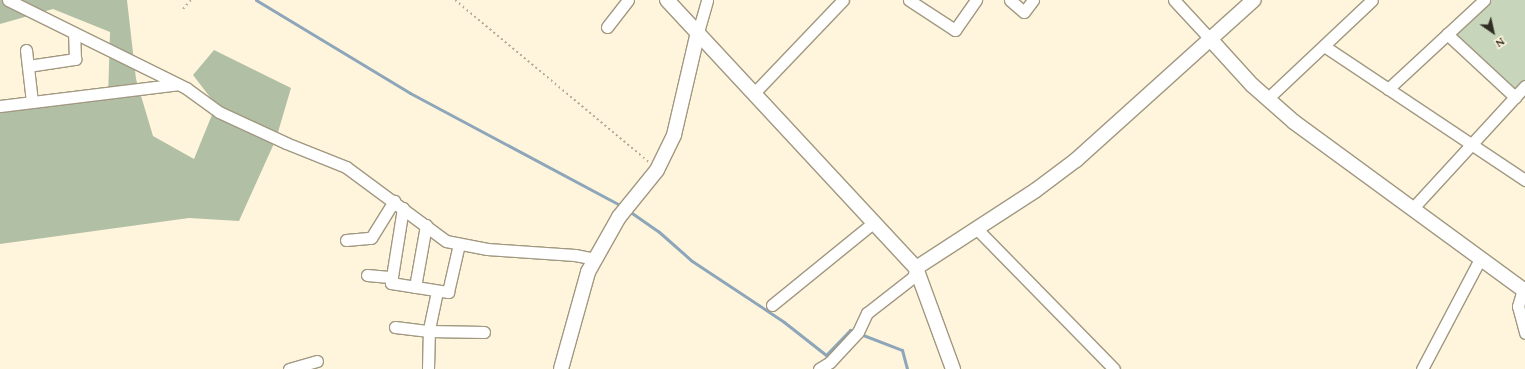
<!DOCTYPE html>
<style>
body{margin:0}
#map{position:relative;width:1525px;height:369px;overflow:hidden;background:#fff5dc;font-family:Spectral,serif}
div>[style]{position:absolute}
.green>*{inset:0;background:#c7d5bb}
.forest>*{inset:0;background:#b1bfa4}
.stream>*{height:3px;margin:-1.5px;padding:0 1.5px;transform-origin:1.5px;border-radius:1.5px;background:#8da6ba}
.path>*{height:2px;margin-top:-1px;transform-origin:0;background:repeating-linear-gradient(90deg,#b4ad99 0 2px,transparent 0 5px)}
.roads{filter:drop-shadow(1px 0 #a19881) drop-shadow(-1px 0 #a19881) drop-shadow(0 1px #a19881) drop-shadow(0 -1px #a19881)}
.minor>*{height:11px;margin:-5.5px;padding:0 5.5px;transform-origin:5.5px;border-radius:5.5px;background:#fff}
.tertiary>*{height:14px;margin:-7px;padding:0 7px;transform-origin:7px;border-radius:7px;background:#fff}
span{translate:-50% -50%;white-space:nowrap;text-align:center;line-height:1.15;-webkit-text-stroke:3px #fff5dc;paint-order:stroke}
.north{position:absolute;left:1473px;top:12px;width:40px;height:40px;-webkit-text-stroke:3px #fff5dc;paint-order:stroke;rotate:146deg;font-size:11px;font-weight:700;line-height:16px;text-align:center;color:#302d23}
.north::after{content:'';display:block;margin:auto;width:14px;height:18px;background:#302d23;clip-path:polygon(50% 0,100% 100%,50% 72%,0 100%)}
</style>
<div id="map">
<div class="green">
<i style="clip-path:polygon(1490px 0,1525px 0,1525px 80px,1516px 90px,1454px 34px)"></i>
</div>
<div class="forest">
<i style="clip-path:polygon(0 0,127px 0,136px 79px,153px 136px,194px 159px,216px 105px,193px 75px,214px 50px,291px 88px,276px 139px,239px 221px,189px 218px,0 244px,0 113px,108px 98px,110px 32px,53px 9px,0 24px)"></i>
</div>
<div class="stream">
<i style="left:256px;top:0;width:180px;rotate:31.1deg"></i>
<i style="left:410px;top:93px;width:240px;rotate:28.1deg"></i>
<i style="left:629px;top:211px;width:35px;rotate:35deg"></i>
<i style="left:658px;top:231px;width:45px;rotate:41.4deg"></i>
<i style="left:692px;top:261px;width:110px;rotate:33.5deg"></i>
<i style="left:784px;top:322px;width:53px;rotate:38.2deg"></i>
<i style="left:826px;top:355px;width:35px;rotate:-46deg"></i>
<i style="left:850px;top:330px;width:56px;rotate:21deg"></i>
<i style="left:902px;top:350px;width:20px;rotate:75deg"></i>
</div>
<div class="path">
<i style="left:455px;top:0;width:253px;rotate:39.9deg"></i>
<i style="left:183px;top:9px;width:12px;rotate:-48deg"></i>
</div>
<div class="roads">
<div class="minor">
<i style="left:8px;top:0;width:199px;rotate:26.3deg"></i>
<i style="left:186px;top:88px;width:41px;rotate:36deg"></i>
<i style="left:219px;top:112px;width:74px;rotate:24.8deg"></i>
<i style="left:286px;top:143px;width:65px;rotate:21.8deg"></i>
<i style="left:346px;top:167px;width:124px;rotate:36.5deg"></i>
<i style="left:446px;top:241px;width:42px;rotate:11deg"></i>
<i style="left:487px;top:249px;width:88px;rotate:3.9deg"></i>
<i style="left:575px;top:255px;width:20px;rotate:11deg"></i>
<i style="left:909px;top:0;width:55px;rotate:33.1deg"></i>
<i style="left:955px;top:30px;width:37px;rotate:-55deg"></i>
<i style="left:1010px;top:0;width:18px;rotate:41deg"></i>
<i style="left:1024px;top:12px;width:15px;rotate:-53deg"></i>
<i style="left:1174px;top:0;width:54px;rotate:47.2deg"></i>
<i style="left:607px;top:27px;width:34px;rotate:-52deg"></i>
<i style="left:698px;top:32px;width:33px;rotate:-74deg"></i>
<i style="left:1447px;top:34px;width:93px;rotate:42.8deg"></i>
<i style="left:1324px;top:46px;width:242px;rotate:33.7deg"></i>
<i style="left:26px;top:50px;width:52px;rotate:83.4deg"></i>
<i style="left:28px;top:66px;width:48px;rotate:-8.5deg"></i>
<i style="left:75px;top:59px;width:26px;rotate:-92deg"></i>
<i style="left:1388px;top:89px;width:131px;rotate:-42.8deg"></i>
<i style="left:755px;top:92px;width:127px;rotate:-46.3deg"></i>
<i style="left:1267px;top:99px;width:144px;rotate:-43.3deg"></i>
<i style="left:0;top:106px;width:179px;rotate:-7deg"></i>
<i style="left:403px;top:208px;width:76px;rotate:99.1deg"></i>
<i style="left:391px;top:283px;width:58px;rotate:9deg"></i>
<i style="left:448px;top:292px;width:49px;rotate:-77.1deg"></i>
<i style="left:1412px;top:209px;width:167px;rotate:-47.4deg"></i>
<i style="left:976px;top:228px;width:197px;rotate:45.6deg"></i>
<i style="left:346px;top:240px;width:25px;rotate:-5deg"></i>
<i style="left:371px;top:238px;width:44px;rotate:-58.1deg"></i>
<i style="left:367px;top:275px;width:25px;rotate:5deg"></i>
<i style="left:415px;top:287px;width:63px;rotate:-79.9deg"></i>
<i style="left:1523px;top:289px;width:18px;rotate:106deg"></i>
<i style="left:1518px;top:306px;width:28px;rotate:75deg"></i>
<i style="left:772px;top:305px;width:132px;rotate:-39.1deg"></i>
<i style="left:395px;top:327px;width:34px;rotate:7deg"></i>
<i style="left:429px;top:331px;width:55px;rotate:1deg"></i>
<i style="left:289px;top:369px;width:29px;rotate:-16deg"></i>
<i style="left:428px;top:369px;width:40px;rotate:-88.6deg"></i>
<i style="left:429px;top:329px;width:39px;rotate:-78deg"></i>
<i style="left:819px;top:369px;width:13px;rotate:-32deg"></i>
<i style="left:830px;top:362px;width:41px;rotate:-47deg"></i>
<i style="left:858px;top:332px;width:21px;rotate:-65deg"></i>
<i style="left:867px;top:313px;width:58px;rotate:-38deg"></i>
<i style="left:913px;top:277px;width:9px;rotate:-72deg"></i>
<i style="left:1422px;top:369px;width:124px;rotate:-62.2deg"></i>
</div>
<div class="tertiary">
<i style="left:667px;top:0;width:366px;rotate:47.1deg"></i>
<i style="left:916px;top:268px;width:108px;rotate:69.9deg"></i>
<i style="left:1211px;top:40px;width:61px;rotate:47.7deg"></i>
<i style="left:1252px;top:85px;width:56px;rotate:41.4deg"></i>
<i style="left:1294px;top:122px;width:286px;rotate:36.2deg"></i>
<i style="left:916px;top:268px;width:143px;rotate:-33deg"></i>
<i style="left:1036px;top:190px;width:50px;rotate:-36.9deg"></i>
<i style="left:1076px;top:160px;width:239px;rotate:-42deg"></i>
<i style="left:561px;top:369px;width:101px;rotate:-74.4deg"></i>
<i style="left:588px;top:272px;width:63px;rotate:-60.6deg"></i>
<i style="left:619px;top:217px;width:60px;rotate:-51deg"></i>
<i style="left:657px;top:170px;width:39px;rotate:-64deg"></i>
<i style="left:674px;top:135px;width:106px;rotate:-76.9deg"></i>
</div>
</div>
<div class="north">N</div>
</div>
